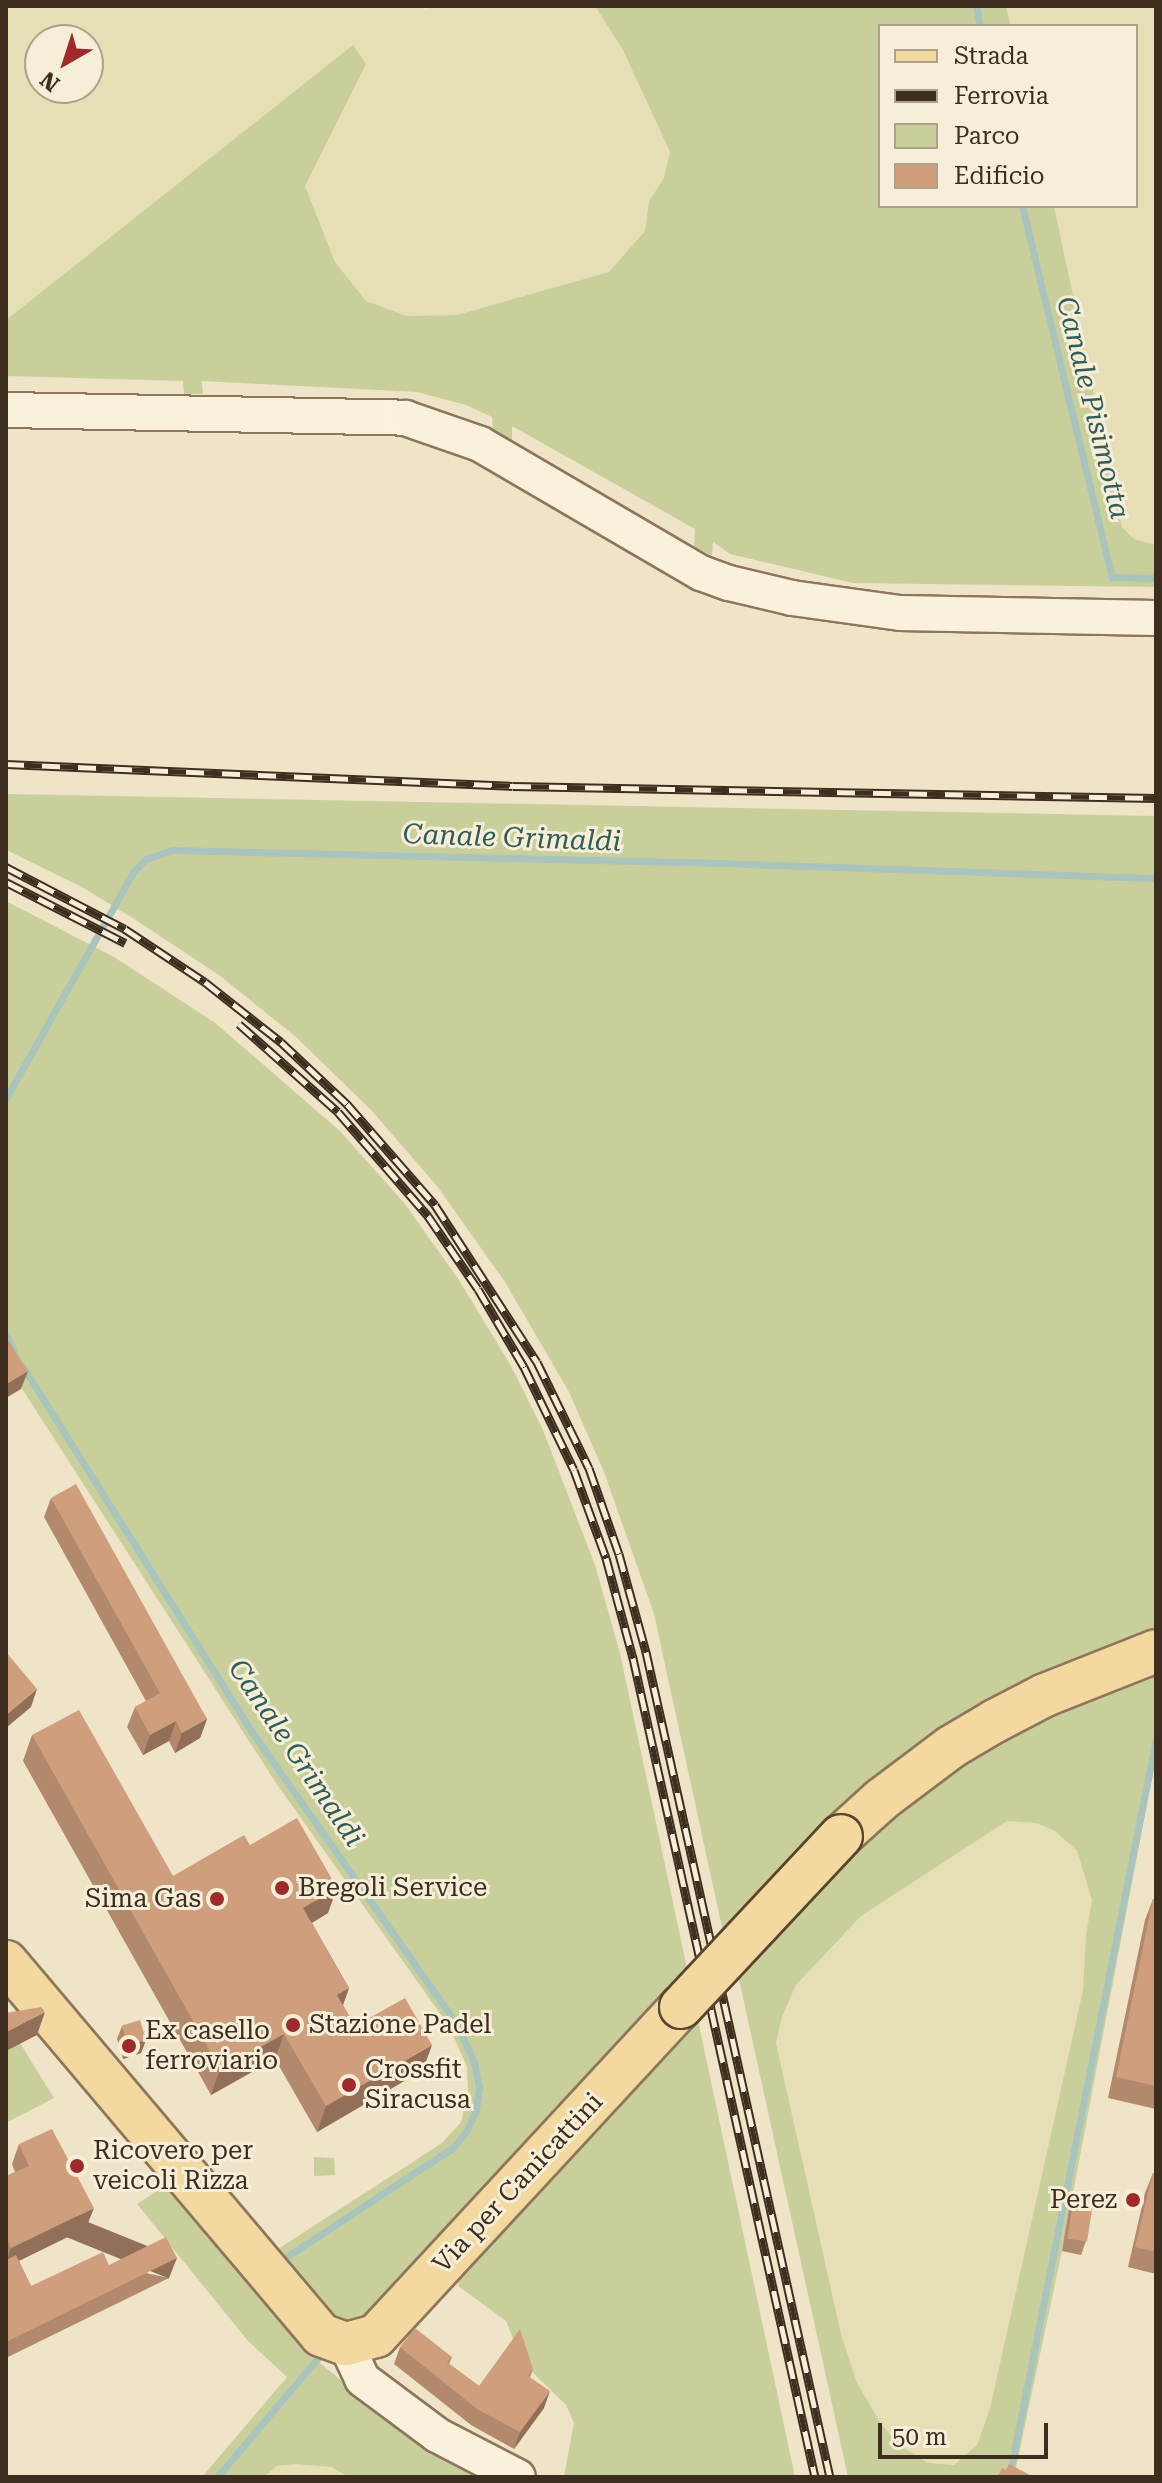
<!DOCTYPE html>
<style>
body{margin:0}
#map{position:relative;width:1162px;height:2483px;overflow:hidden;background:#f0e4c8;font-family:"Roboto Serif",serif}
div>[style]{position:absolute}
.farmland>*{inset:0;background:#e6deb5}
.green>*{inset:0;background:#c9cf9b}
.stream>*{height:7px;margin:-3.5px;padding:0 3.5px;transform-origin:3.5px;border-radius:3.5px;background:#a9c4bc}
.roads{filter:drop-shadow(2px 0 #8d765c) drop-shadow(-2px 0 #8d765c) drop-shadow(0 2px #8d765c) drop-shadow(0 -2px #8d765c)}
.minor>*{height:34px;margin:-17px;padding:0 17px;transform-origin:17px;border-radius:17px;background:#faf1dc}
.major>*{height:42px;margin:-21px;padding:0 21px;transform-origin:21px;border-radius:21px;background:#f3d9a0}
.rail>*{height:9px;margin-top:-4.5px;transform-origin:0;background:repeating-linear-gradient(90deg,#f7eed8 0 18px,#3d2e20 0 36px);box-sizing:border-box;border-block:2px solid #3d2e20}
.bridges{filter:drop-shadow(2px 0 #5b4430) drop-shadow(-2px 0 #5b4430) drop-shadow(0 2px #5b4430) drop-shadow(0 -2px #5b4430)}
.major-bridge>*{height:42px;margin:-21px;padding:0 21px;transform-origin:21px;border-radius:21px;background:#f3d9a0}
.wall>*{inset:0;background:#b2896c}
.shaded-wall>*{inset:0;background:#916f58;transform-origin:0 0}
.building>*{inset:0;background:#cf9f7d;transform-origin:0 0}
.dots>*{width:22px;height:22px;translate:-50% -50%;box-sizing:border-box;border:4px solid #f7eed8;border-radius:50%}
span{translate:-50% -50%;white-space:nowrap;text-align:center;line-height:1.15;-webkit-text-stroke:6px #f7eed8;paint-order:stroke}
.poi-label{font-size:26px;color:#3d2e20}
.left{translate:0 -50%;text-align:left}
.right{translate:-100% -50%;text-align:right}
.street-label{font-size:26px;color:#3d2e20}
.water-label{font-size:28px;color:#2f5d5a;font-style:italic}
.frame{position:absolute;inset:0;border:8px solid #3d2e20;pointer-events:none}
.legend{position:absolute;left:878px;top:24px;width:260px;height:184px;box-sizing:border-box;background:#f7eed8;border:2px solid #ada18e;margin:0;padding:10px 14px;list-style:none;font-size:24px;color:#3d2e20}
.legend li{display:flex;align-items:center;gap:16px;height:40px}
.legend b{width:40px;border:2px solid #ada18e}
.north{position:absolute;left:24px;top:24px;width:80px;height:80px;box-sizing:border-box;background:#f7eed8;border:2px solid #ada18e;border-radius:50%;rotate:219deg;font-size:22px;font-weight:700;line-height:32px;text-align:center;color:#3d2e20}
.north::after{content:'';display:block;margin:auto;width:28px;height:36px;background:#9e2a2b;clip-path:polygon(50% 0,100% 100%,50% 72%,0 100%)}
.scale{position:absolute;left:878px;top:2423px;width:170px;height:36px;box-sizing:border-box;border:4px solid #3d2e20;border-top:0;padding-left:10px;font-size:24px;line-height:28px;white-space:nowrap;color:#3d2e20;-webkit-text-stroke:6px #f7eed8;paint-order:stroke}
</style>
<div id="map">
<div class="farmland">
<i style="clip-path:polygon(evenodd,6px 6px,419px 6px,426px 11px,433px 6px,595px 6px,623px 50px,670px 152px,664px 178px,649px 201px,645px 231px,609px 272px,457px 315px,407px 316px,366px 301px,335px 262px,305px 186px,366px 64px,353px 46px,6px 320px,6px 6px,40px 40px,88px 40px,88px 88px,40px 88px,40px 40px)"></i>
<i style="clip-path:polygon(1006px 6px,1156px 6px,1156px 545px,1134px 539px,1122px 527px,1054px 206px,1136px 206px,1136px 26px,1011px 26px)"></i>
<i style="clip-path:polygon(1007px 1821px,1036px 1823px,1055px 1831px,1077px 1851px,1092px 1900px,1086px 1936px,1083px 1990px,990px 2408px,977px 2445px,954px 2465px,928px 2463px,901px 2446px,882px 2425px,857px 2383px,841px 2334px,776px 2043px,782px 2017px,796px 1985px,861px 1916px)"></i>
<i style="clip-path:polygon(295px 2464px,331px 2467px,349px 2477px,264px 2477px,277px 2466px)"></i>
</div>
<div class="green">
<i style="clip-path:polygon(595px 6px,1006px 6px,1011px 26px,880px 26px,880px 206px,1054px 206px,1122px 527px,1134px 539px,1156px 545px,1156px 587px,853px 583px,730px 554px,713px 542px,712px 556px,694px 546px,695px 529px,512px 426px,512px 442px,493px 432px,492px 417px,466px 405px,417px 392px,202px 381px,203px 394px,184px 394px,183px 381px,6px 376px,6px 320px,353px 45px,366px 64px,305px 186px,335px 262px,366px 301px,407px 316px,457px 315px,609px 272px,645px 231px,649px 201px,664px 178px,670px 152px,623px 50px)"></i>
<i style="clip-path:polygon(evenodd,6px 794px,1156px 816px,1156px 1756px,1062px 2251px,1014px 2477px,848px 2477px,740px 1984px,723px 1932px,654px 1614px,604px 1472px,569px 1392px,505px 1282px,437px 1186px,371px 1110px,296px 1037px,219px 975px,131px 917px,80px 886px,6px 850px,6px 794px,1148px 1633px,1145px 1680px,1089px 1694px,1016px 1728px,954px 1769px,871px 1834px,847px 1860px,835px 1812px,910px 1748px,1036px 1675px,1148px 1633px,6px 794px,1007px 1821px,1036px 1823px,1055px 1831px,1077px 1851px,1092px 1900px,1086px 1935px,1083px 1990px,990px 2408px,977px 2445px,954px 2465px,928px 2463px,901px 2446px,882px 2425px,857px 2383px,841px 2334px,776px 2043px,782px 2017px,796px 1985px,861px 1916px,1007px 1821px)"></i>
<i style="clip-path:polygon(6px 901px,114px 957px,214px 1022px,340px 1131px,405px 1204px,459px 1280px,511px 1366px,543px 1430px,595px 1565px,620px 1653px,795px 2477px,564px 2476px,574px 2423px,566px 2405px,523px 2363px,506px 2321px,458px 2286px,461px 2271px,689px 2031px,673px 1986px,592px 2070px,598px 2076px,367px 2317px,345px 2323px,327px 2314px,275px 2251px,442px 2143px,461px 2122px,468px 2093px,467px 2067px,449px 2026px,276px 1783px,6px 1364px)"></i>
<i style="clip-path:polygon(20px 2043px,54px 2098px,6px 2123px,6px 2050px)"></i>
<i style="clip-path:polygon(314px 2157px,334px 2158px,335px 2175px,314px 2176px)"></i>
<i style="clip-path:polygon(166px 2185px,320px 2363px,400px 2428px,485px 2477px,349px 2477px,331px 2467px,295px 2464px,277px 2466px,264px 2477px,202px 2477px,287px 2377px,248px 2341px,137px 2204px)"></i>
</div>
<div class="stream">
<i style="left:976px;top:6px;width:20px;rotate:79deg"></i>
<i style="left:1022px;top:206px;width:382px;rotate:76.4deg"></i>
<i style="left:1112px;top:577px;width:44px;rotate:1.3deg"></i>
<i style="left:6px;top:1098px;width:261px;rotate:-60.6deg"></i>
<i style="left:134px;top:871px;width:17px;rotate:-45deg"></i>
<i style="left:146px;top:859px;width:28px;rotate:-19deg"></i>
<i style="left:172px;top:850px;width:550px;rotate:1.35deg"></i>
<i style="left:722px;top:863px;width:434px;rotate:2deg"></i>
<i style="left:6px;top:1335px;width:17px;rotate:65deg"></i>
<i style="left:23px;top:1367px;width:431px;rotate:57.9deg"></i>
<i style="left:252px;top:1732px;width:358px;rotate:55deg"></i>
<i style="left:457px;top:2025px;width:41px;rotate:65.3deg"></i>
<i style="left:474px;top:2062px;width:26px;rotate:79deg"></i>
<i style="left:479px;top:2088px;width:22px;rotate:98deg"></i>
<i style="left:476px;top:2110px;width:24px;rotate:114deg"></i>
<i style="left:466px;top:2132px;width:23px;rotate:131deg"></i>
<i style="left:451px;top:2149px;width:201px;rotate:146.8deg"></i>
<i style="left:1010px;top:2472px;width:747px;rotate:-78.74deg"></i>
<i style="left:217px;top:2477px;width:155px;rotate:-49.7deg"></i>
</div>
<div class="roads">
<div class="minor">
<i style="left:6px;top:410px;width:399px;rotate:1.1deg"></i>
<i style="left:405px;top:418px;width:79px;rotate:19.1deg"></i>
<i style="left:480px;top:444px;width:256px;rotate:30.3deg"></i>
<i style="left:701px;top:573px;width:30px;rotate:20deg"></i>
<i style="left:729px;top:583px;width:65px;rotate:13.4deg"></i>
<i style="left:792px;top:598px;width:109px;rotate:7.9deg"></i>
<i style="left:900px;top:613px;width:256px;rotate:1.1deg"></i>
<i style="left:346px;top:2344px;width:38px;rotate:65deg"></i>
<i style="left:362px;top:2379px;width:94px;rotate:36.7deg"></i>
<i style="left:437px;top:2435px;width:91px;rotate:27.4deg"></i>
</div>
<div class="major">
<i style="left:841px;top:1836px;width:55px;rotate:-42.1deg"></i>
<i style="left:882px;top:1799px;width:86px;rotate:-37deg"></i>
<i style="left:951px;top:1747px;width:51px;rotate:-30.6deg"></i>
<i style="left:995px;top:1721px;width:56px;rotate:-27.5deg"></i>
<i style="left:1045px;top:1695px;width:119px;rotate:-21.6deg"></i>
<i style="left:6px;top:1962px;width:488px;rotate:49.8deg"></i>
<i style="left:321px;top:2335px;width:27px;rotate:20deg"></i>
<i style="left:346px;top:2344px;width:31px;rotate:-15deg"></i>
<i style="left:376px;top:2336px;width:449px;rotate:-47.2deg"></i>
</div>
</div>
<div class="rail">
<i style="left:6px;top:764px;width:507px;rotate:2.48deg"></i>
<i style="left:513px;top:786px;width:643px;rotate:1.07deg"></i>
<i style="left:6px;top:867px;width:134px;rotate:27.5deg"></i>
<i style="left:125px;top:929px;width:96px;rotate:33.5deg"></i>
<i style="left:205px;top:982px;width:97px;rotate:38.3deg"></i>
<i style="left:281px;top:1042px;width:91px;rotate:43.2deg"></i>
<i style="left:347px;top:1104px;width:134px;rotate:48.9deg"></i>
<i style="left:435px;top:1205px;width:187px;rotate:57deg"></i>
<i style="left:537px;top:1362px;width:118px;rotate:63.9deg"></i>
<i style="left:589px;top:1468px;width:91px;rotate:70.8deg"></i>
<i style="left:619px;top:1554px;width:102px;rotate:74.6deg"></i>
<i style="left:646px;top:1652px;width:845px;rotate:77.43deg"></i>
<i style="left:6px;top:882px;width:134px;rotate:27.1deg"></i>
<i style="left:239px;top:1024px;width:132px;rotate:41.6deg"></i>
<i style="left:338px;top:1112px;width:138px;rotate:49.1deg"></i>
<i style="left:428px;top:1216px;width:88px;rotate:55.6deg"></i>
<i style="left:478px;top:1289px;width:91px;rotate:59.5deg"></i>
<i style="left:524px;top:1367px;width:114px;rotate:64.1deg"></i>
<i style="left:574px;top:1470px;width:94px;rotate:70deg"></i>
<i style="left:606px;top:1558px;width:104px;rotate:74.9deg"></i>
<i style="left:633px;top:1658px;width:839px;rotate:77.47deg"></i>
</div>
<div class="bridges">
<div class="major-bridge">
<i style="left:681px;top:2007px;width:234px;rotate:-46.9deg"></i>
</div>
</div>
<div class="wall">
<i style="clip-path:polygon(51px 1498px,207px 1719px,200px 1738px,175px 1753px,169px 1741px,143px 1755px,127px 1727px,135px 1707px,146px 1701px,44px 1517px)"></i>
<i style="clip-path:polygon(32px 1735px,173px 1876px,250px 1845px,328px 1913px,312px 1923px,349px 1988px,343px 2005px,355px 2026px,423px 2070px,317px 2132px,275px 2059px,211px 2095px,23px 1761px)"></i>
<i style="clip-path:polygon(1153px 1899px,1156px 1900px,1156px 2109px,1108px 2098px,1145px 1920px)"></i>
<i style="clip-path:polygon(122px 2026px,146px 2040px,141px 2053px,123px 2059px,117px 2039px)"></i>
<i style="clip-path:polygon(19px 2144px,86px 2228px,19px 2261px,31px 2286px,109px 2265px,169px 2278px,6px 2358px,6px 2176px,15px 2172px,12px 2164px)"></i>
<i style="clip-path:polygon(1153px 2173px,1156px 2174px,1156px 2274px,1128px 2267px,1145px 2193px)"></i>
<i style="clip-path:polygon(1074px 2196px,1086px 2241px,1081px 2255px,1062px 2251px,1069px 2209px)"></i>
<i style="clip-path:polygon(400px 2347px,452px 2357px,449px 2364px,479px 2386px,533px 2369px,530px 2377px,544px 2408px,514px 2449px,471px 2425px,394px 2364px)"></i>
</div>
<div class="shaded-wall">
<i style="clip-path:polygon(28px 1371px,21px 1389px,6px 1398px,6px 1384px)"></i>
<i style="clip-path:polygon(37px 1689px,31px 1707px,6px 1728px,6px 1715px)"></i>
<i style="clip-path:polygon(207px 1719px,200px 1738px,175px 1753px,182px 1733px)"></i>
<i style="clip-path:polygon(176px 1721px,169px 1741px,143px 1755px,150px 1735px)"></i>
<i style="clip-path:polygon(337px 1888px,328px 1913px,294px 1933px,303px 1908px)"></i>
<i style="clip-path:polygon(349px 1988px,340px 2013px,337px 1995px)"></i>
<i style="clip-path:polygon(45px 2012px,37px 2035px,6px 2051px,6px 2032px)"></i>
<i style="clip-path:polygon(284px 2034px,275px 2059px,211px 2095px,220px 2069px)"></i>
<i style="clip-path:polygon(146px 2040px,141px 2053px,123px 2059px,128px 2046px)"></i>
<i style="clip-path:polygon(432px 2045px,423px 2070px,317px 2132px,326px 2106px)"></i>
<i style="clip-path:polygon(94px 2208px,86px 2228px,6px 2267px,6px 2263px,11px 2248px)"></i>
<i style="left:177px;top:2258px;width:22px;height:191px;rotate:112deg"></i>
<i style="clip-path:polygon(550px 2391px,544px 2408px,514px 2449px,520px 2432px)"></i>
</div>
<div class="building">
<i style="clip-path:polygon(6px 1337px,28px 1371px,6px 1384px)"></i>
<i style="clip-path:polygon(76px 1484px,207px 1719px,182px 1733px,176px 1721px,150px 1735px,135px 1707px,160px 1693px,51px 1498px)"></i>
<i style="clip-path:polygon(6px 1652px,37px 1689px,6px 1715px)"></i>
<i style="clip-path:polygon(79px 1710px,173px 1876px,244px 1835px,250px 1845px,297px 1818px,337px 1888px,303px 1908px,349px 1988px,337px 1995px,355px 2026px,405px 1998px,432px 2045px,326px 2106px,284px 2034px,220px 2069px,32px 1735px)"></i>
<i style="clip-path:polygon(1153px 1899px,1156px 1900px,1156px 2086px,1116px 2077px)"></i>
<i style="clip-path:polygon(41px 2007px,45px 2012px,6px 2032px,6px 2013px)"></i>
<i style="left:140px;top:2020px;width:21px;height:19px;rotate:73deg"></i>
<i style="clip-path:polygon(52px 2129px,94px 2208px,11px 2248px,6px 2237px,6px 2176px,29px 2166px,19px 2144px)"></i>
<i style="clip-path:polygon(1153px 2173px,1156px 2174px,1156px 2252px,1135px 2247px)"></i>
<i style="left:1074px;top:2196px;width:20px;height:43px;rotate:9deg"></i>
<i style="clip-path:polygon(166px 2237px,177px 2258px,6px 2342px,6px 2260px,16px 2255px,31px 2286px,103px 2252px,109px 2265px)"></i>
<i style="clip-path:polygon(415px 2328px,452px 2357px,447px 2362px,479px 2386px,520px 2329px,533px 2369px,528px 2376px,550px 2391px,520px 2432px,477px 2409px,400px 2347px)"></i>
<i style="clip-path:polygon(1009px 2464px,1034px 2477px,997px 2477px,1002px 2468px,1006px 2470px)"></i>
</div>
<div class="dots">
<i style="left:282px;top:1888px;background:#9e2a2b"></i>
<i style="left:217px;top:1899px;background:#9e2a2b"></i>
<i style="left:293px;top:2025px;background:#9e2a2b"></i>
<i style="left:129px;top:2046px;background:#9e2a2b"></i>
<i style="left:349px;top:2085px;background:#9e2a2b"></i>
<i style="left:77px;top:2166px;background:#9e2a2b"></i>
<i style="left:1133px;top:2200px;background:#9e2a2b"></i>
</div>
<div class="poi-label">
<span class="left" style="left:298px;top:1888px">Bregoli Service</span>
<span class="right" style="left:201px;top:1899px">Sima Gas</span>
<span class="left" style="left:309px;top:2025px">Stazione Padel</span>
<span class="left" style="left:145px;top:2046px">Ex casello<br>ferroviario</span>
<span class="left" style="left:365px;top:2085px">Crossfit<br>Siracusa</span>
<span class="left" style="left:93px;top:2166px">Ricovero per<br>veicoli Rizza</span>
<span class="right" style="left:1117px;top:2200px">Perez</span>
</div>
<div class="street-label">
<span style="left:518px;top:2183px;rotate:-47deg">Via per Canicattini</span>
</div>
<div class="water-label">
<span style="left:1093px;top:408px;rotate:76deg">Canale Pisimotta</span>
<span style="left:512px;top:838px;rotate:2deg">Canale Grimaldi</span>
<span style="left:296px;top:1753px;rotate:56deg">Canale Grimaldi</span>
</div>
<div class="frame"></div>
<ul class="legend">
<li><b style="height:10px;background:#f3d9a0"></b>Strada</li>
<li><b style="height:10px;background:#3d2e20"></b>Ferrovia</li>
<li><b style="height:22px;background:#c9cf9b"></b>Parco</li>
<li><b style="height:22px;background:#cf9f7d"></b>Edificio</li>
</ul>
<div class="north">N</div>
<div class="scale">50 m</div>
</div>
